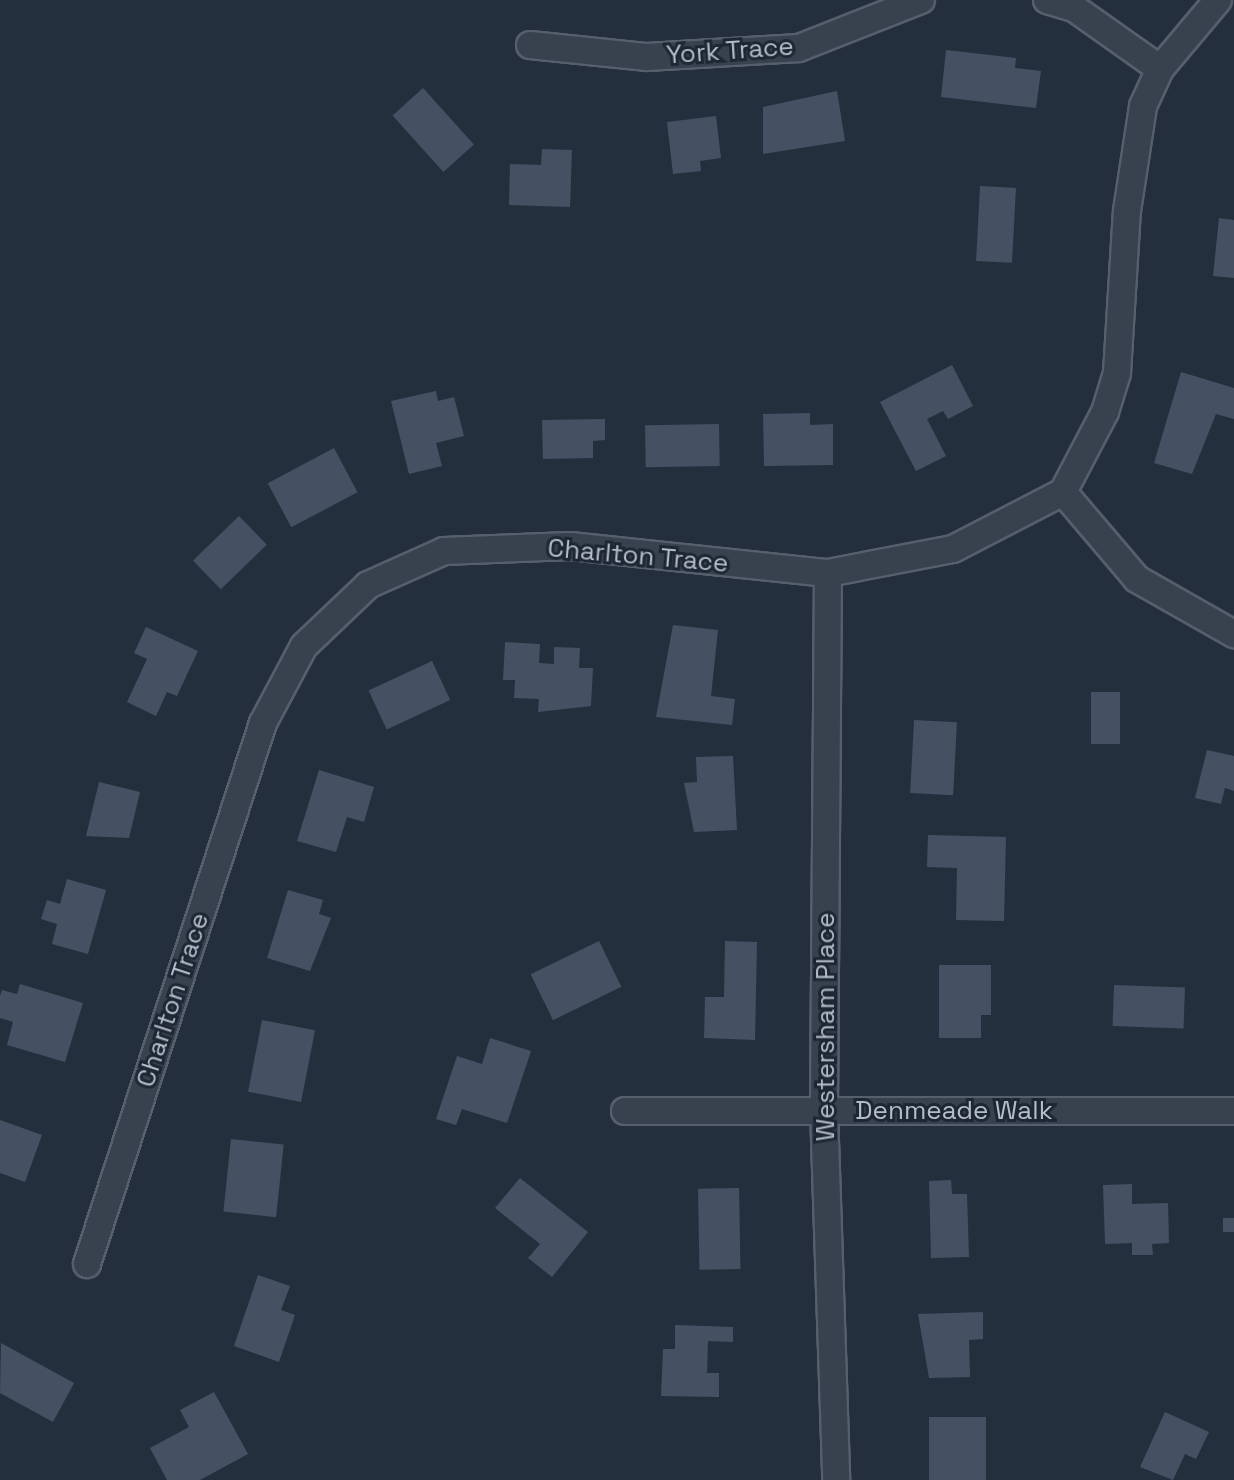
<!DOCTYPE html>
<style>
body{margin:0}
#map{position:relative;width:1234px;height:1480px;overflow:hidden;background:#242f3e;font-family:"Space Grotesk",sans-serif}
div>[style]{position:absolute}
.building>*{inset:0;background:#455162;transform-origin:0 0}
.roads{filter:drop-shadow(2px 0 #565f6c) drop-shadow(-2px 0 #565f6c) drop-shadow(0 2px #565f6c) drop-shadow(0 -2px #565f6c)}
.minor>*{height:26px;margin:-13px;padding:0 13px;transform-origin:13px;border-radius:13px;background:#38414e}
span{translate:-50% -50%;white-space:nowrap;text-align:center;line-height:1.15;-webkit-text-stroke:6px #1d2633;paint-order:stroke}
.street-label{font-size:26px;color:#b4bcc9}
</style>
<div id="map">
<div class="building">
<i style="clip-path:polygon(946px 50px,1016px 58px,1015px 68px,1041px 71px,1036px 108px,941px 97px)"></i>
<i style="left:423px;top:88px;width:76px;height:41px;rotate:48deg"></i>
<i style="clip-path:polygon(837px 91px,845px 141px,763px 154px,763px 107px)"></i>
<i style="clip-path:polygon(716px 116px,721px 158px,700px 161px,701px 171px,673px 174px,667px 122px)"></i>
<i style="clip-path:polygon(542px 149px,572px 150px,570px 207px,509px 205px,510px 164px,541px 165px)"></i>
<i style="left:980px;top:186px;width:36px;height:75px;rotate:3deg"></i>
<i style="clip-path:polygon(1219px 218px,1234px 220px,1234px 278px,1213px 276px)"></i>
<i style="clip-path:polygon(952px 365px,973px 406px,948px 419px,943px 411px,927px 419px,946px 456px,916px 471px,880px 402px)"></i>
<i style="clip-path:polygon(1181px 372px,1234px 388px,1234px 419px,1216px 414px,1192px 474px,1154px 463px)"></i>
<i style="clip-path:polygon(436px 391px,438px 401px,454px 397px,464px 436px,436px 443px,442px 466px,409px 474px,391px 401px)"></i>
<i style="clip-path:polygon(810px 413px,810px 425px,833px 424px,833px 465px,764px 466px,763px 414px)"></i>
<i style="clip-path:polygon(605px 419px,605px 440px,593px 441px,593px 458px,543px 459px,542px 420px)"></i>
<i style="left:719px;top:424px;width:42px;height:74px;rotate:89deg"></i>
<i style="left:334px;top:448px;width:50px;height:75px;rotate:62deg"></i>
<i style="left:239px;top:516px;width:40px;height:64px;rotate:46deg"></i>
<i style="clip-path:polygon(673px 625px,718px 630px,711px 696px,735px 699px,732px 725px,656px 717px)"></i>
<i style="clip-path:polygon(146px 627px,198px 651px,177px 696px,167px 692px,156px 716px,127px 702px,147px 659px,134px 653px)"></i>
<i style="clip-path:polygon(505px 642px,540px 644px,539px 663px,554px 664px,554px 647px,580px 648px,579px 668px,593px 668px,591px 706px,538px 712px,539px 699px,514px 698px,515px 680px,503px 680px)"></i>
<i style="left:432px;top:661px;width:43px;height:70px;rotate:65deg"></i>
<i style="left:1091px;top:692px;width:29px;height:52px"></i>
<i style="left:914px;top:720px;width:43px;height:73px;rotate:3deg"></i>
<i style="clip-path:polygon(1207px 750px,1234px 756px,1234px 791px,1225px 788px,1221px 804px,1195px 798px)"></i>
<i style="clip-path:polygon(733px 756px,737px 830px,694px 832px,684px 783px,697px 782px,696px 757px)"></i>
<i style="clip-path:polygon(319px 770px,374px 787px,364px 822px,347px 817px,336px 852px,297px 841px)"></i>
<i style="clip-path:polygon(99px 782px,140px 792px,129px 838px,86px 836px)"></i>
<i style="clip-path:polygon(928px 835px,1006px 837px,1004px 921px,956px 920px,957px 868px,927px 867px)"></i>
<i style="clip-path:polygon(67px 879px,106px 890px,88px 954px,52px 944px,57px 924px,41px 919px,47px 900px,60px 904px)"></i>
<i style="clip-path:polygon(288px 890px,323px 900px,319px 914px,331px 918px,310px 971px,267px 958px)"></i>
<i style="left:599px;top:941px;width:51px;height:76px;rotate:64deg"></i>
<i style="clip-path:polygon(725px 941px,757px 942px,755px 1040px,704px 1038px,705px 997px,724px 997px)"></i>
<i style="clip-path:polygon(939px 965px,991px 965px,991px 1015px,981px 1015px,981px 1038px,939px 1038px)"></i>
<i style="clip-path:polygon(20px 984px,83px 1003px,65px 1062px,7px 1045px,13px 1022px,0 1018px,0 996px,2px 990px,17px 994px)"></i>
<i style="left:1114px;top:985px;width:71px;height:41px;rotate:2deg"></i>
<i style="left:262px;top:1020px;width:54px;height:73px;rotate:11deg"></i>
<i style="clip-path:polygon(490px 1038px,531px 1051px,507px 1123px,462px 1109px,456px 1125px,436px 1119px,457px 1056px,482px 1064px)"></i>
<i style="clip-path:polygon(0 1120px,42px 1135px,25px 1182px,0 1173px)"></i>
<i style="left:231px;top:1139px;width:53px;height:73px;rotate:6deg"></i>
<i style="clip-path:polygon(520px 1178px,588px 1232px,552px 1277px,528px 1258px,540px 1244px,495px 1208px)"></i>
<i style="clip-path:polygon(951px 1180px,952px 1194px,967px 1194px,969px 1257px,931px 1258px,929px 1181px)"></i>
<i style="clip-path:polygon(1132px 1184px,1132px 1204px,1168px 1203px,1169px 1243px,1152px 1244px,1153px 1255px,1132px 1255px,1132px 1243px,1105px 1244px,1103px 1185px)"></i>
<i style="left:739px;top:1188px;width:81px;height:41px;rotate:89deg"></i>
<i style="left:1223px;top:1218px;width:11px;height:14px"></i>
<i style="clip-path:polygon(258px 1275px,290px 1286px,281px 1310px,295px 1315px,279px 1362px,234px 1346px)"></i>
<i style="clip-path:polygon(983px 1312px,983px 1339px,969px 1340px,970px 1377px,929px 1378px,918px 1314px)"></i>
<i style="clip-path:polygon(675px 1325px,733px 1327px,733px 1342px,708px 1341px,707px 1373px,719px 1373px,719px 1397px,661px 1396px,663px 1349px,675px 1349px)"></i>
<i style="clip-path:polygon(1px 1343px,74px 1383px,53px 1422px,0 1393px)"></i>
<i style="clip-path:polygon(214px 1392px,248px 1454px,200px 1480px,167px 1480px,150px 1448px,189px 1427px,180px 1410px)"></i>
<i style="clip-path:polygon(1165px 1412px,1209px 1432px,1196px 1459px,1185px 1454px,1173px 1480px,1140px 1467px)"></i>
<i style="left:929px;top:1417px;width:57px;height:63px"></i>
</div>
<div class="roads">
<div class="minor">
<i style="left:1047px;top:0;width:28px;rotate:17deg"></i>
<i style="left:1074px;top:8px;width:105px;rotate:35.3deg"></i>
<i style="left:530px;top:45px;width:118px;rotate:5.9deg"></i>
<i style="left:647px;top:57px;width:152px;rotate:-3.4deg"></i>
<i style="left:799px;top:48px;width:131px;rotate:-21.5deg"></i>
<i style="left:1063px;top:492px;width:114px;rotate:49.6deg"></i>
<i style="left:1137px;top:579px;width:112px;rotate:29.6deg"></i>
<i style="left:828px;top:573px;width:537px;rotate:90.43deg"></i>
<i style="left:824px;top:1110px;width:370px;rotate:88.1deg"></i>
<i style="left:625px;top:1111px;width:609px"></i>
<i style="left:87px;top:1264px;width:569px;rotate:-71.98deg"></i>
<i style="left:263px;top:723px;width:87px;rotate:-62deg"></i>
<i style="left:304px;top:646px;width:88px;rotate:-43.6deg"></i>
<i style="left:368px;top:585px;width:83px;rotate:-24.1deg"></i>
<i style="left:444px;top:551px;width:126px;rotate:-2.3deg"></i>
<i style="left:570px;top:546px;width:259px;rotate:6deg"></i>
<i style="left:828px;top:573px;width:127px;rotate:-10.9deg"></i>
<i style="left:953px;top:549px;width:124px;rotate:-27.4deg"></i>
<i style="left:1063px;top:492px;width:90px;rotate:-62.3deg"></i>
<i style="left:1105px;top:412px;width:41px;rotate:-72.9deg"></i>
<i style="left:1117px;top:373px;width:162px;rotate:-86.5deg"></i>
<i style="left:1127px;top:211px;width:106px;rotate:-81.3deg"></i>
<i style="left:1143px;top:106px;width:41px;rotate:-65.3deg"></i>
<i style="left:1160px;top:69px;width:90px;rotate:-50deg"></i>
</div>
</div>
<div class="street-label">
<span style="left:730px;top:51px;rotate:-4deg">York Trace</span>
<span style="left:638px;top:556px;rotate:5deg">Charlton Trace</span>
<span style="left:173px;top:1000px;rotate:-72deg">Charlton Trace</span>
<span style="left:826px;top:1027px;rotate:-90deg">Westersham Place</span>
<span style="left:954px;top:1111px">Denmeade Walk</span>
</div>
</div>
